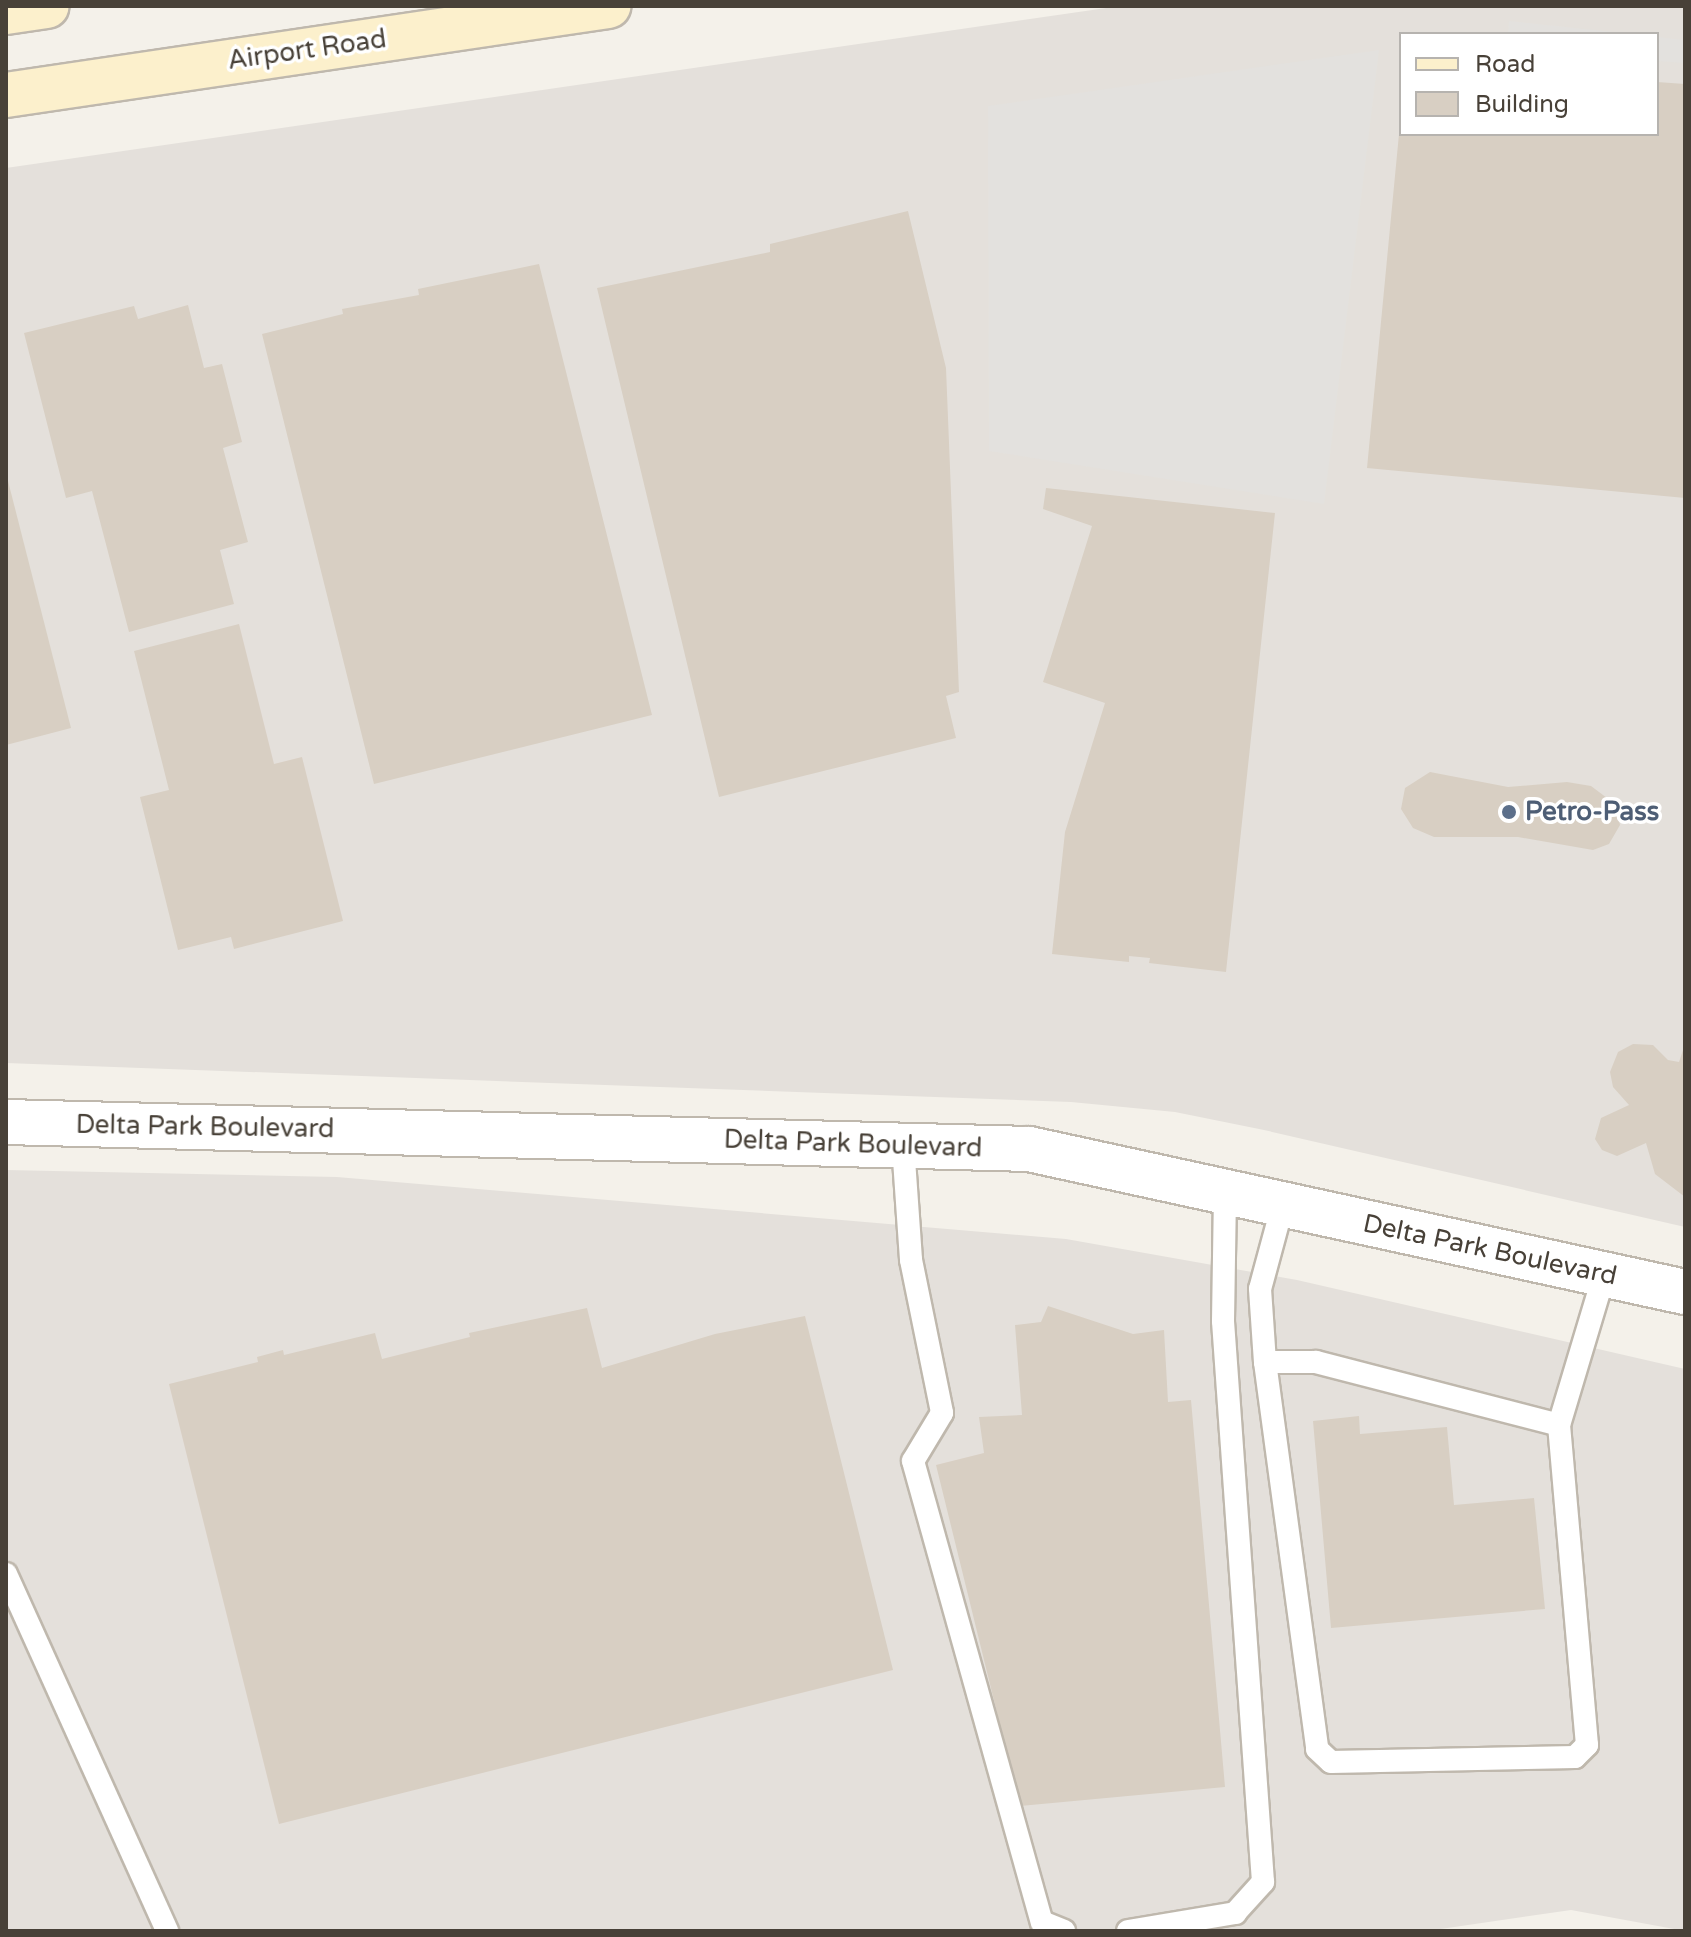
<!DOCTYPE html>
<style>
body{margin:0}
#map{position:relative;width:1691px;height:1937px;overflow:hidden;background:#f4f1ea;font-family:"Varela Round",sans-serif}
div>[style]{position:absolute}
.industrial>*{inset:0;background:#e4e0db}
.parking>*{inset:0;background:#e3e1de}
.building>*{inset:0;background:#d8cfc3}
.roads{filter:drop-shadow(2px 0 #bfb8ad) drop-shadow(-2px 0 #bfb8ad) drop-shadow(0 2px #bfb8ad) drop-shadow(0 -2px #bfb8ad)}
.service>*{height:22px;margin:-11px;padding:0 11px;transform-origin:11px;border-radius:11px;background:#fff}
.minor>*{height:44px;margin:-22px;padding:0 22px;transform-origin:22px;border-radius:22px;background:#fff}
.secondary>*{height:44px;margin:-22px;padding:0 22px;transform-origin:22px;border-radius:22px;background:#fcf0cc}
.dots>*{width:22px;height:22px;translate:-50% -50%;box-sizing:border-box;border:4px solid #fff;border-radius:50%}
span{translate:-50% -50%;white-space:nowrap;text-align:center;line-height:1.15;-webkit-text-stroke:7px #fff;paint-order:stroke}
.street-label{font-size:26px;color:#484138}
.service-label{font-size:26px;color:#4e5e75;font-weight:700}
.left{translate:0 -50%;text-align:left}
.frame{position:absolute;inset:0;border:8px solid #484138;pointer-events:none}
.legend{position:absolute;left:1399px;top:32px;width:260px;height:104px;box-sizing:border-box;background:#fff;border:2px solid #b6b3af;margin:0;padding:10px 14px;list-style:none;font-size:24px;color:#484138}
.legend li{display:flex;align-items:center;gap:16px;height:40px}
.legend b{width:40px;border:2px solid #b6b3af}
</style>
<div id="map">
<div class="industrial">
<i style="clip-path:polygon(evenodd,1120px 6px,1685px 6px,1685px 1227px,1264px 1130px,1175px 1112px,1071px 1102px,6px 1063px,6px 168px,1120px 6px,1401px 34px,1657px 34px,1657px 134px,1401px 134px,1401px 34px)"></i>
<i style="clip-path:polygon(6px 1170px,337px 1177px,1066px 1239px,1297px 1280px,1685px 1369px,1685px 1931px,1571px 1910px,1427px 1931px,6px 1931px)"></i>
</div>
<div class="parking">
<i style="clip-path:polygon(1509px 21px,1631px 34px,1508px 34px)"></i>
<i style="clip-path:polygon(1657px 37px,1685px 40px,1685px 63px,1657px 61px)"></i>
<i style="clip-path:polygon(1379px 50px,1324px 504px,989px 451px,988px 106px)"></i>
</div>
<div class="building">
<i style="clip-path:polygon(1657px 82px,1685px 84px,1685px 498px,1367px 468px,1399px 134px,1657px 134px)"></i>
<i style="clip-path:polygon(908px 211px,946px 368px,959px 692px,946px 696px,956px 738px,719px 797px,597px 288px,770px 252px,770px 244px)"></i>
<i style="clip-path:polygon(539px 264px,652px 715px,374px 784px,262px 334px,343px 314px,342px 309px,419px 295px,418px 289px)"></i>
<i style="clip-path:polygon(188px 305px,204px 368px,222px 364px,242px 442px,223px 448px,248px 542px,220px 550px,234px 604px,129px 632px,92px 491px,66px 498px,24px 333px,134px 306px,138px 319px)"></i>
<i style="clip-path:polygon(6px 473px,71px 728px,6px 745px)"></i>
<i style="clip-path:polygon(1046px 488px,1275px 513px,1226px 972px,1149px 963px,1150px 958px,1129px 956px,1129px 962px,1052px 954px,1065px 832px,1105px 703px,1043px 682px,1092px 526px,1043px 509px)"></i>
<i style="clip-path:polygon(239px 624px,274px 764px,302px 757px,343px 921px,234px 949px,231px 937px,178px 950px,140px 797px,169px 790px,134px 651px)"></i>
<i style="clip-path:polygon(1430px 772px,1508px 787px,1567px 782px,1591px 786px,1615px 804px,1620px 825px,1609px 844px,1593px 850px,1518px 837px,1434px 837px,1413px 828px,1401px 809px,1405px 788px)"></i>
<i style="clip-path:polygon(1633px 1044px,1653px 1045px,1668px 1060px,1679px 1062px,1685px 1044px,1685px 1197px,1655px 1174px,1646px 1143px,1617px 1156px,1602px 1150px,1595px 1139px,1601px 1118px,1629px 1105px,1613px 1087px,1610px 1072px,1618px 1052px)"></i>
<i style="clip-path:polygon(1048px 1306px,1133px 1334px,1164px 1330px,1168px 1402px,1191px 1400px,1225px 1787px,1020px 1806px,936px 1465px,984px 1453px,979px 1417px,1022px 1415px,1015px 1325px,1041px 1322px)"></i>
<i style="clip-path:polygon(587px 1308px,602px 1368px,715px 1334px,805px 1316px,893px 1670px,279px 1824px,169px 1384px,258px 1362px,257px 1357px,283px 1350px,284px 1355px,375px 1333px,382px 1359px,470px 1337px,469px 1333px)"></i>
<i style="clip-path:polygon(1359px 1416px,1360px 1434px,1447px 1427px,1454px 1505px,1534px 1498px,1545px 1609px,1331px 1628px,1313px 1421px)"></i>
</div>
<div class="roads">
<div class="service">
<i style="left:903px;top:1145px;width:115px;rotate:86deg"></i>
<i style="left:911px;top:1260px;width:156px;rotate:78.5deg"></i>
<i style="left:942px;top:1413px;width:56px;rotate:121.1deg"></i>
<i style="left:913px;top:1461px;width:479px;rotate:74.4deg"></i>
<i style="left:1042px;top:1922px;width:24px;rotate:22deg"></i>
<i style="left:1283px;top:1204px;width:88px;rotate:105.1deg"></i>
<i style="left:1260px;top:1289px;width:73px;rotate:86.1deg"></i>
<i style="left:1265px;top:1362px;width:390px;rotate:82.3deg"></i>
<i style="left:1317px;top:1749px;width:19px;rotate:43deg"></i>
<i style="left:1331px;top:1762px;width:244px;rotate:-1.2deg"></i>
<i style="left:1575px;top:1757px;width:17px;rotate:-45deg"></i>
<i style="left:1587px;top:1745px;width:321px;rotate:-95deg"></i>
<i style="left:1559px;top:1425px;width:157px;rotate:-73.3deg"></i>
<i style="left:1265px;top:1362px;width:51px"></i>
<i style="left:1316px;top:1362px;width:251px;rotate:14.5deg"></i>
<i style="left:6px;top:1574px;width:392px;rotate:65.7deg"></i>
<i style="left:1128px;top:1931px;width:109px;rotate:-9.5deg"></i>
<i style="left:1235px;top:1913px;width:42px;rotate:-47.9deg"></i>
<i style="left:1263px;top:1882px;width:562px;rotate:-94.08deg"></i>
<i style="left:1223px;top:1321px;width:129px;rotate:-89.1deg"></i>
</div>
<div class="minor">
<i style="left:6px;top:1122px;width:1023px;rotate:1.51deg"></i>
<i style="left:1029px;top:1149px;width:671px;rotate:12.3deg"></i>
</div>
<div class="secondary">
<i style="left:6px;top:12px;width:41px;rotate:-8.3deg"></i>
<i style="left:6px;top:95px;width:609px;rotate:-8.41deg"></i>
</div>
</div>
<div class="dots">
<i style="left:1509px;top:812px;background:#5c6f8a"></i>
</div>
<div class="street-label">
<span style="left:307px;top:50px;rotate:-8deg">Airport Road</span>
<span style="left:205px;top:1127px;rotate:1deg">Delta Park Boulevard</span>
<span style="left:853px;top:1144px;rotate:2deg">Delta Park Boulevard</span>
<span style="left:1490px;top:1250px;rotate:12deg">Delta Park Boulevard</span>
</div>
<div class="service-label">
<span class="left" style="left:1525px;top:812px">Petro-Pass</span>
</div>
<div class="frame"></div>
<ul class="legend">
<li><b style="height:10px;background:#fcf0cc"></b>Road</li>
<li><b style="height:22px;background:#d8cfc3"></b>Building</li>
</ul>
</div>
